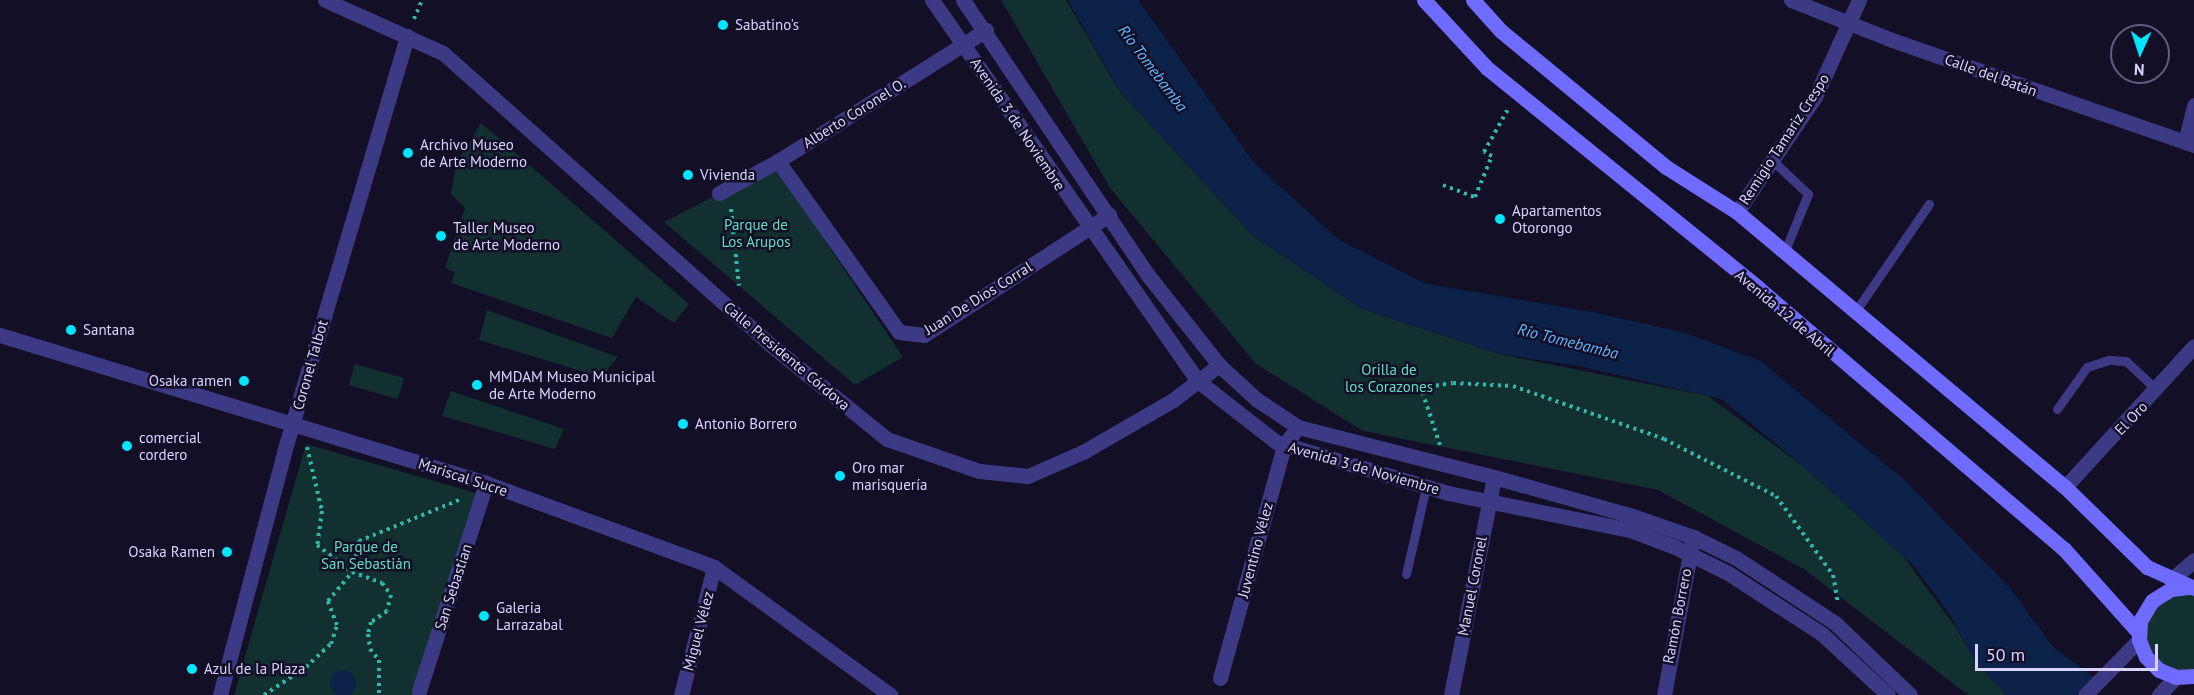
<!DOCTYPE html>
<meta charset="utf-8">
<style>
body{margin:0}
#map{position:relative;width:2194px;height:695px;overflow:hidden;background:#130f26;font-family:"PT Sans",sans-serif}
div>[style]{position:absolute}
.green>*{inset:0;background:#12302f;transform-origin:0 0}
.water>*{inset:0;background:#0c2248}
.round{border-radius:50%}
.path>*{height:4px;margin-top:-2px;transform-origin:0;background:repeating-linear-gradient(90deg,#2fb8b0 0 3px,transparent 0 7.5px)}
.service>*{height:9px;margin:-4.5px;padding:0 4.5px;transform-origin:4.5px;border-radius:4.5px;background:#3d3a85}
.minor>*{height:15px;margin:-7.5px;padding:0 7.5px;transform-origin:7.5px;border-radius:7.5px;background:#3d3a85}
.tertiary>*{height:15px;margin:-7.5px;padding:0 7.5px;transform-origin:7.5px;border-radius:7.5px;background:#3d3a85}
.secondary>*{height:15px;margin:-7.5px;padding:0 7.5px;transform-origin:7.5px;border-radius:7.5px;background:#6f6bff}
.dots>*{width:16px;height:16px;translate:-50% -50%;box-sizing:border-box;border:3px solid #130f26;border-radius:50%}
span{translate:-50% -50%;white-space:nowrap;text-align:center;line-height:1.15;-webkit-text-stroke:5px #130f26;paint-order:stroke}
.poi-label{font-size:15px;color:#d9d4ff}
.left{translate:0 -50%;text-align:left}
.right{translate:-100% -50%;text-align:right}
.street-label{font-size:15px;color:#d9d4ff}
.park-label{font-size:15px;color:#5fe0c0}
.water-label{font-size:16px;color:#62b6ff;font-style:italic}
.north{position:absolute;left:2110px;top:24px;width:60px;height:60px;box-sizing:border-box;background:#130f26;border:2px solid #625e7d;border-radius:50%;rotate:183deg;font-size:16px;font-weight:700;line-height:24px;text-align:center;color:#d9d4ff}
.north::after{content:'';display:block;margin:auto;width:21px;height:27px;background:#00e5ff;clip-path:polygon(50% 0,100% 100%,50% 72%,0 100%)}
.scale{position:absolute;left:1975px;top:644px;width:183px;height:27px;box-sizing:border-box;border:3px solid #d9d4ff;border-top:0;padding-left:8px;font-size:18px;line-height:21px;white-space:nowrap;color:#d9d4ff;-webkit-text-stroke:4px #130f26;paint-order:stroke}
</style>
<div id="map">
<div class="green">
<i style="clip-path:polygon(1001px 0,1066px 0,1120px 92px,1253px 236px,1362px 309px,1499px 354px,1708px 396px,1804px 467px,1903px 556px,1957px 629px,1974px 660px,2006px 695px,1968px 695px,1804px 569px,1658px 490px,1363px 431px,1256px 364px,1110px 188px)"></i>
<i style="clip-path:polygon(481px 123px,689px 304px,674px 323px,636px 297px,612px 338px,451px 283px,455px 272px,445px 268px,465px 208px,451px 194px,456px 164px)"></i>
<i style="clip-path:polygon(774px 165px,903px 357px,855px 385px,664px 222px)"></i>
<i style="clip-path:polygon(487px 310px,618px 357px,601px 377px,479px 340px)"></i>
<i style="left:355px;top:364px;width:51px;height:22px;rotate:16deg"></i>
<i style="clip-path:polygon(451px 391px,564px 429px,555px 449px,442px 416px)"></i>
<i style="clip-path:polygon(306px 444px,476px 493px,416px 695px,234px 695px)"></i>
<i style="clip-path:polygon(2194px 592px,2194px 673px,2175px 674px,2148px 653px,2144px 620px,2166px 595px)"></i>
</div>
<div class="water">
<i style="clip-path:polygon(1068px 0,1138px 0,1254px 163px,1339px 240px,1426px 284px,1592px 312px,1685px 333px,1760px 361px,1903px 479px,2009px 587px,2053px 647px,2093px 677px,2076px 695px,2006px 695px,1974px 660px,1950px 615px,1915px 567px,1804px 467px,1721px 399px,1579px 366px,1499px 354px,1362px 309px,1253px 236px,1120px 92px)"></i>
<i class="round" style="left:330px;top:670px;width:26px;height:26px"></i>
</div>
<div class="path">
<i style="left:414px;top:19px;width:21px;rotate:-67deg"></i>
<i style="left:1443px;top:185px;width:34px;rotate:21deg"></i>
<i style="left:1475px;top:197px;width:44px;rotate:-67.5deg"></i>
<i style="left:1492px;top:156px;width:9px;rotate:-153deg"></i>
<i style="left:1484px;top:152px;width:49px;rotate:-60.8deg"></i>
<i style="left:731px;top:209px;width:77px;rotate:84.1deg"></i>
<i style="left:1440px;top:445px;width:60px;rotate:-108.4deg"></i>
<i style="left:1421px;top:388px;width:32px;rotate:-9deg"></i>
<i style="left:1453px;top:383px;width:60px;rotate:2.9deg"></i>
<i style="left:1513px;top:386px;width:160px;rotate:19.3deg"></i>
<i style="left:1664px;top:439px;width:126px;rotate:27deg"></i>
<i style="left:1776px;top:496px;width:97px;rotate:54.2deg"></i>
<i style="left:1833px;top:575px;width:28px;rotate:80deg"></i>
<i style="left:307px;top:447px;width:66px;rotate:76.8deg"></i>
<i style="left:322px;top:511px;width:34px;rotate:98deg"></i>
<i style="left:317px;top:545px;width:44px;rotate:37.6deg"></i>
<i style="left:352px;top:572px;width:32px;rotate:20deg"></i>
<i style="left:382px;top:583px;width:15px;rotate:53deg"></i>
<i style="left:391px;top:595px;width:16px;rotate:104deg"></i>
<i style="left:387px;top:611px;width:19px;rotate:145deg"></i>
<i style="left:371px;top:622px;width:12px;rotate:104deg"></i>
<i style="left:368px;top:634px;width:15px;rotate:82deg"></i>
<i style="left:370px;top:649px;width:14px;rotate:51deg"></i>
<i style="left:379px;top:660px;width:35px;rotate:90deg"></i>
<i style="left:264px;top:695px;width:50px;rotate:-33.7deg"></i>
<i style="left:306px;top:667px;width:34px;rotate:-43deg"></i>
<i style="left:331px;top:644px;width:20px;rotate:-72deg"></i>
<i style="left:337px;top:625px;width:26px;rotate:-111deg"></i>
<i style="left:328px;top:601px;width:38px;rotate:-50deg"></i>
<i style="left:352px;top:572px;width:32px;rotate:-77deg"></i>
<i style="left:359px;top:541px;width:108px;rotate:-22.3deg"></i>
</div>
<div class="service">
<i style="left:1772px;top:160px;width:50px;rotate:43.4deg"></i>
<i style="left:1808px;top:194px;width:64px;rotate:112.1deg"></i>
<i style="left:1855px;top:312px;width:131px;rotate:-55.6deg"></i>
<i style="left:2057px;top:409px;width:52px;rotate:-54.5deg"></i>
<i style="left:2087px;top:367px;width:23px;rotate:-18deg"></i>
<i style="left:2109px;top:360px;width:17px;rotate:3deg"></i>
<i style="left:2126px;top:361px;width:42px;rotate:43.1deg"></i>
<i style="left:1406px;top:574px;width:89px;rotate:-77.1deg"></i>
</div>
<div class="minor">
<i style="left:325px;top:0;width:129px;rotate:24.2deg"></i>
<i style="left:443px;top:53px;width:441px;rotate:41.7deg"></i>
<i style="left:772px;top:346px;width:148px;rotate:39deg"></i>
<i style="left:887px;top:439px;width:97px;rotate:19.2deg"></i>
<i style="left:979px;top:471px;width:49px;rotate:5.8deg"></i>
<i style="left:1028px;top:476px;width:60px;rotate:-23.6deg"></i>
<i style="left:1083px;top:452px;width:104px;rotate:-30deg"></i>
<i style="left:1173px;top:400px;width:58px;rotate:-37.3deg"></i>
<i style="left:1791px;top:0;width:109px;rotate:21.6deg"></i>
<i style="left:1892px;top:40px;width:320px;rotate:19.2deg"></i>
<i style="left:2185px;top:142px;width:38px;rotate:-76deg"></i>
<i style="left:778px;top:161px;width:209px;rotate:54.7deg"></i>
<i style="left:899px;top:332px;width:25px;rotate:7deg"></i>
<i style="left:924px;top:335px;width:221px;rotate:-33deg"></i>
<i style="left:719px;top:193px;width:67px;rotate:-28.5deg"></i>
<i style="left:778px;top:161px;width:246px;rotate:-32.2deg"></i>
<i style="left:1737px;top:212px;width:139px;rotate:-55.9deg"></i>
<i style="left:1815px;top:97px;width:107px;rotate:-65.6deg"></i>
<i style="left:0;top:335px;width:508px;rotate:16.94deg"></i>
<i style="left:486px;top:483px;width:243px;rotate:20.2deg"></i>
<i style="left:714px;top:567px;width:218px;rotate:36deg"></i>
<i style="left:2065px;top:487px;width:191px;rotate:-47.5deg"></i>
<i style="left:2171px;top:580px;width:30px;rotate:-41deg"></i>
<i style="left:1220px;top:678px;width:242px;rotate:-74.6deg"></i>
<i style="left:1284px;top:445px;width:23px;rotate:-52deg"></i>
<i style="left:419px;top:691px;width:219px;rotate:-72.1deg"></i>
<i style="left:220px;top:695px;width:251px;rotate:-75.2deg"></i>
<i style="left:284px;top:452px;width:434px;rotate:-73.5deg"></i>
<i style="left:681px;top:695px;width:132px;rotate:-75.5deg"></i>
<i style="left:1451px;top:695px;width:222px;rotate:-78.8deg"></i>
<i style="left:1664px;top:695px;width:161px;rotate:-79.6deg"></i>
</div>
<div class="tertiary">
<i style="left:932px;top:0;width:465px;rotate:55.1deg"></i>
<i style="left:1198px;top:381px;width:99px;rotate:38deg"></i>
<i style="left:1276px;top:442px;width:179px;rotate:16.5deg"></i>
<i style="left:1448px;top:493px;width:186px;rotate:11.5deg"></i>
<i style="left:1630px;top:530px;width:48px;rotate:20.7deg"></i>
<i style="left:1675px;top:547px;width:59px;rotate:26.1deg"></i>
<i style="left:1728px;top:573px;width:112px;rotate:33deg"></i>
<i style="left:1822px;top:634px;width:90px;rotate:42.7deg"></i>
<i style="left:963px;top:0;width:330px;rotate:56.1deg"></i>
<i style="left:1147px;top:274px;width:116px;rotate:51.6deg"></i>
<i style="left:1219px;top:365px;width:50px;rotate:42.6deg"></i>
<i style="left:1256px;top:399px;width:50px;rotate:33.7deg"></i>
<i style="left:1298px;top:427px;width:202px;rotate:14.3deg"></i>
<i style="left:1494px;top:477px;width:144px;rotate:15.7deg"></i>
<i style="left:1633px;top:516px;width:64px;rotate:19.3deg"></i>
<i style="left:1693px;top:537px;width:48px;rotate:26deg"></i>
<i style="left:1736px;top:558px;width:118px;rotate:33.3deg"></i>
<i style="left:1835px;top:623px;width:104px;rotate:43.8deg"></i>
<i style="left:2085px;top:695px;width:77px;rotate:-45.5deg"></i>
<i style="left:2159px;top:695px;width:25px;rotate:-47deg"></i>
</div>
<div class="secondary">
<i style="left:1424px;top:0;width:93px;rotate:47.2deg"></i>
<i style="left:1487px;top:68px;width:348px;rotate:39deg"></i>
<i style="left:1757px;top:287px;width:404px;rotate:40.5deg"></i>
<i style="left:2064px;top:549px;width:113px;rotate:48.2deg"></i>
<i style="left:1473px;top:0;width:42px;rotate:47.9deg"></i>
<i style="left:1501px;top:31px;width:214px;rotate:39.5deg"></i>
<i style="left:1666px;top:167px;width:84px;rotate:32.4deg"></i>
<i style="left:1737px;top:212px;width:428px;rotate:40deg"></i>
<i style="left:2065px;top:487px;width:115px;rotate:44.3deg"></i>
<i style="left:2147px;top:567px;width:51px;rotate:24.1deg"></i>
<i style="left:2188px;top:587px;width:17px;rotate:173deg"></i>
<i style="left:2171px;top:589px;width:22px;rotate:148deg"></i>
<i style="left:2152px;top:601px;width:23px;rotate:121deg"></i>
<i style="left:2140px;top:621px;width:19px;rotate:93deg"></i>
<i style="left:2139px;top:640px;width:18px;rotate:68deg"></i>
<i style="left:2146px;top:657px;width:18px;rotate:45deg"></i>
<i style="left:2159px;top:670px;width:18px;rotate:22deg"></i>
<i style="left:2176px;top:677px;width:18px;rotate:-3deg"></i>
</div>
<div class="dots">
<i style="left:723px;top:25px;background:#00e5ff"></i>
<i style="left:408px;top:153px;background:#00e5ff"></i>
<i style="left:688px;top:175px;background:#00e5ff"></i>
<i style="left:1500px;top:219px;background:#00e5ff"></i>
<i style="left:441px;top:236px;background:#00e5ff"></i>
<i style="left:71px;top:330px;background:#00e5ff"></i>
<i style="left:244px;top:381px;background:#00e5ff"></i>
<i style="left:477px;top:385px;background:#00e5ff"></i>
<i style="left:683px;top:424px;background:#00e5ff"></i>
<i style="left:127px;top:446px;background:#00e5ff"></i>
<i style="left:840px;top:476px;background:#00e5ff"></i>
<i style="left:227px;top:552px;background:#00e5ff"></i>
<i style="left:484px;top:616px;background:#00e5ff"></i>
<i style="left:192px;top:669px;background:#00e5ff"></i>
</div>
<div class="poi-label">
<span class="left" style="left:735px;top:25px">Sabatino's</span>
<span class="left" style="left:420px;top:153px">Archivo Museo<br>de Arte Moderno</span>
<span class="left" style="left:700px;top:175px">Vivienda</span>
<span class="left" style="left:1512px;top:219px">Apartamentos<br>Otorongo</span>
<span class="left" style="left:453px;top:236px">Taller Museo<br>de Arte Moderno</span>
<span class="left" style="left:83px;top:330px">Santana</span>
<span class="left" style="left:489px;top:385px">MMDAM Museo Municipal<br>de Arte Moderno</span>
<span class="right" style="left:232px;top:381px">Osaka ramen</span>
<span class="left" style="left:695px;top:424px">Antonio Borrero</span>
<span class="left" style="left:139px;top:446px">comercial<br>cordero</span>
<span class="left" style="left:852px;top:476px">Oro mar<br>marisquería</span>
<span class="right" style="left:215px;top:552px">Osaka Ramen</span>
<span class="left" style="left:496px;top:616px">Galeria<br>Larrazabal</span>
<span class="left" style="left:204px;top:669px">Azul de la Plaza</span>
</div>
<div class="street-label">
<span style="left:1991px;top:75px;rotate:20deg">Calle del Batán</span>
<span style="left:854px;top:113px;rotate:-32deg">Alberto Coronel O.</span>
<span style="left:1018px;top:124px;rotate:56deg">Avenida 3 de Noviembre</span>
<span style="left:1784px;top:139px;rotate:-57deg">Remigio Tamariz Crespo</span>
<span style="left:978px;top:298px;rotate:-32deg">Juan De Dios Corral</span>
<span style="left:1785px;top:313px;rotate:40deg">Avenida 12 de Abril</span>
<span style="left:787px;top:356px;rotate:40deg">Calle Presidente Córdova</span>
<span style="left:310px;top:365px;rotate:-74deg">Coronel Talbot</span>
<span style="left:2131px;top:418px;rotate:-46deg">El Oro</span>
<span style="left:1364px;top:468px;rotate:16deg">Avenida 3 de Noviembre</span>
<span style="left:463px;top:477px;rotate:18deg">Mariscal Sucre</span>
<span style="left:1255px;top:550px;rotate:-75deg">Juventino Vélez</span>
<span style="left:1472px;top:586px;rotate:-79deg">Manuel Coronel</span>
<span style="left:453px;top:587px;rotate:-72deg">San Sebastian</span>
<span style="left:1677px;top:616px;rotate:-79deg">Ramón Borrero</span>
<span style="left:698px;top:631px;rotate:-75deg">Miguel Vélez</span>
</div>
<div class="park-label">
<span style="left:756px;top:233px">Parque de<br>Los Arupos</span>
<span style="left:1389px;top:378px">Orilla de<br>los Corazones</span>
<span style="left:366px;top:555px">Parque de<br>San Sebastián</span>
</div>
<div class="water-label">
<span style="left:1153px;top:68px;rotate:53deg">Río Tomebamba</span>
<span style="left:1568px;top:341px;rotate:14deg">Río Tomebamba</span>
</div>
<div class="north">N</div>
<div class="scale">50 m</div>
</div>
